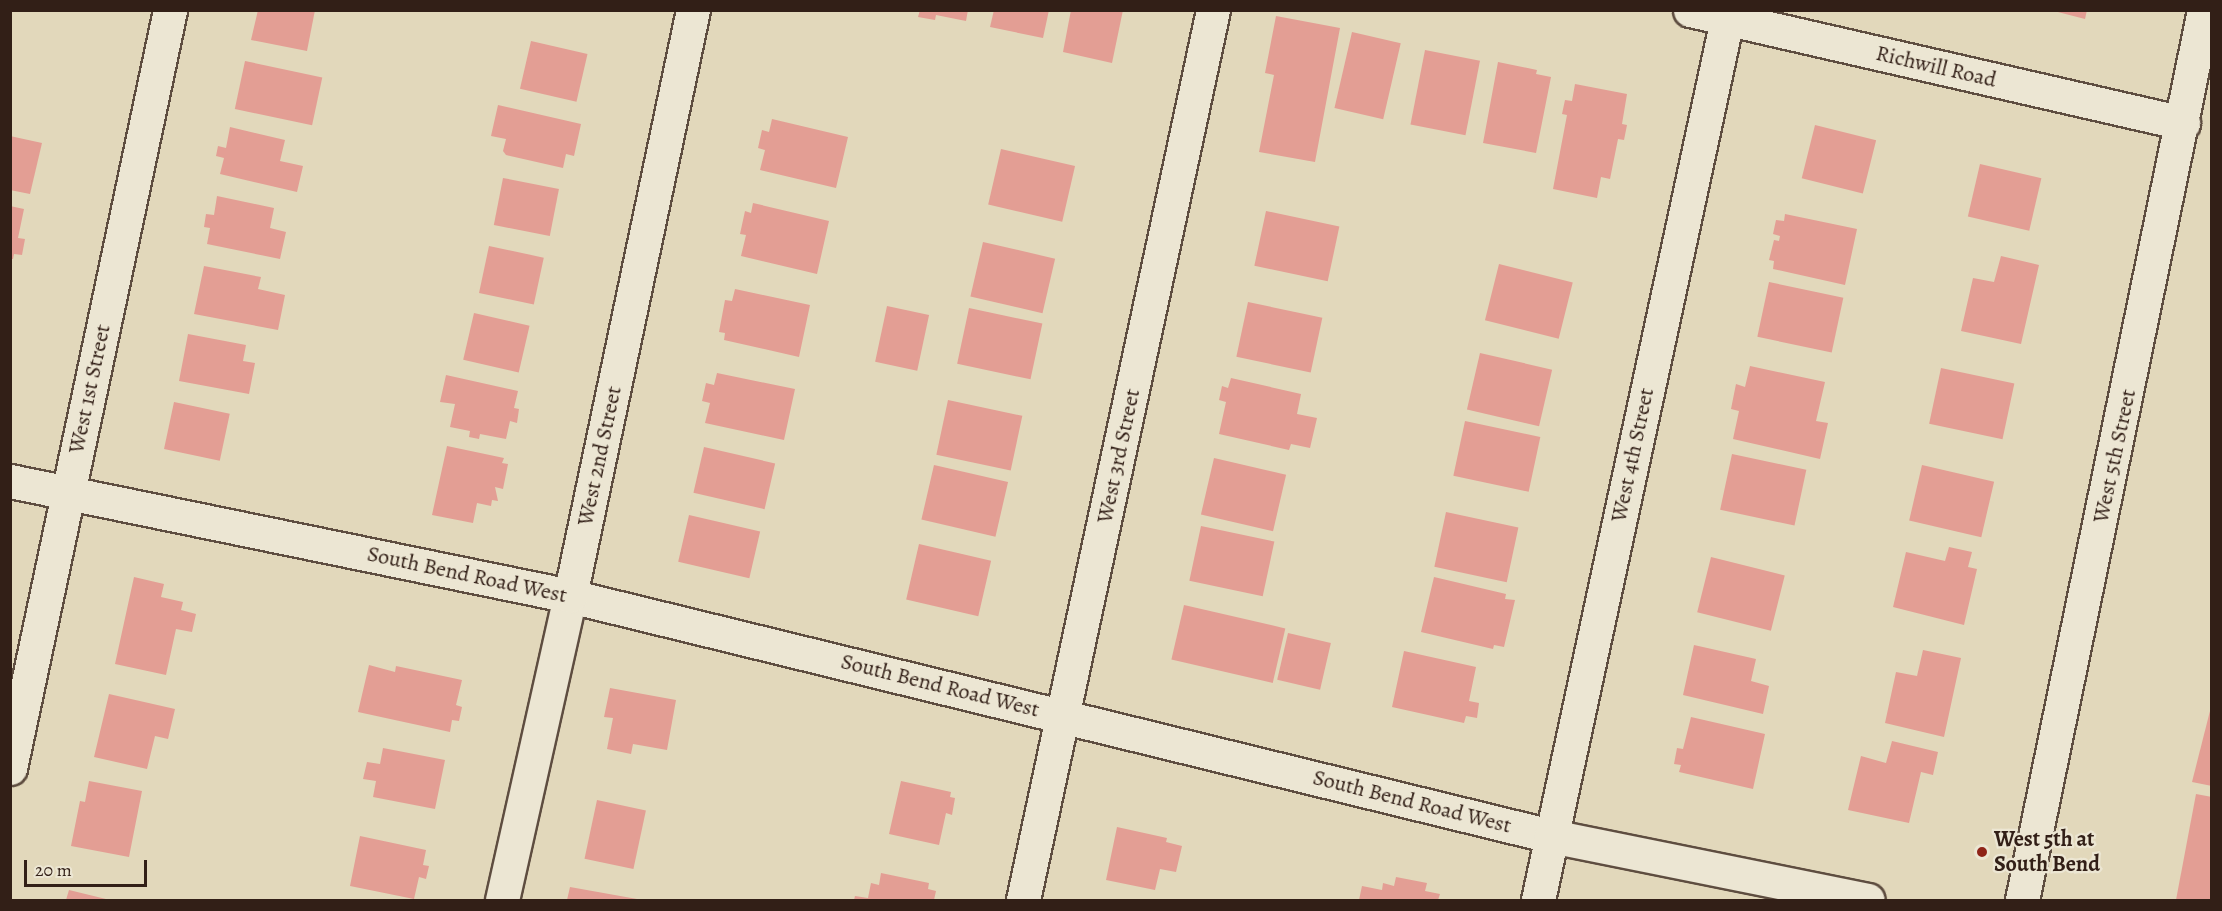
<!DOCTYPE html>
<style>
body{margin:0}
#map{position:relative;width:2222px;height:911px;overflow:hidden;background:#e2d8bb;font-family:Alegreya,serif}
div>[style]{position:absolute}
.building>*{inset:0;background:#e39e94;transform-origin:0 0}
.roads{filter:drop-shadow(2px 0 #5e4d40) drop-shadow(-2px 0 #5e4d40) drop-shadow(0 2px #5e4d40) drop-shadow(0 -2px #5e4d40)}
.minor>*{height:33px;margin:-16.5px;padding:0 16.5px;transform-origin:16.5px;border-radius:16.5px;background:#ece6d3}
.secondary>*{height:33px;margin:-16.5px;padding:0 16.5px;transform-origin:16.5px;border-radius:16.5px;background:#ece6d3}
.dots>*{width:16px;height:16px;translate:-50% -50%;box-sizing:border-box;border:3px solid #ece6d3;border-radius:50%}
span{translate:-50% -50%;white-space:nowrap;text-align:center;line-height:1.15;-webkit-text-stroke:4.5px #ece6d3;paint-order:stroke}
.street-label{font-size:22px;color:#321f17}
.poi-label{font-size:22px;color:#321f17;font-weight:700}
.left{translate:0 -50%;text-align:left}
.frame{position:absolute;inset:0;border:12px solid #321f17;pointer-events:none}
.scale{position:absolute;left:24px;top:860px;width:123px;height:27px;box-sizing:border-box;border:3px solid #321f17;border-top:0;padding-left:8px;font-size:18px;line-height:21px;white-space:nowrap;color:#321f17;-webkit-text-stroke:4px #ece6d3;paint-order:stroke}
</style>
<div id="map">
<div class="building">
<i style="clip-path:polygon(258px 10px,315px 10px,307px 51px,251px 40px)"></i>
<i style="clip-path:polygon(920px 10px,968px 10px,966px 21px,936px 15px,935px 20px,918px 17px)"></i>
<i style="clip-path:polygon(994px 10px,1049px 10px,1043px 38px,990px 27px)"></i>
<i style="clip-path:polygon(1071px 10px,1123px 10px,1112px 63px,1063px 52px)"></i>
<i style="clip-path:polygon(2050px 10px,2087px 10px,2085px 19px)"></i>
<i style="clip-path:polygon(1276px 16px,1340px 28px,1315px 162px,1259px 152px,1274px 75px,1265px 73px)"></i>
<i style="left:1352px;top:32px;width:50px;height:78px;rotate:13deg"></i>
<i style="left:531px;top:41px;width:58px;height:49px;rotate:13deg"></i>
<i style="left:1425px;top:50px;width:56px;height:76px;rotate:11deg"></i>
<i style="left:245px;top:61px;width:79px;height:49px;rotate:12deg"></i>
<i style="clip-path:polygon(1498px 62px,1537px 70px,1536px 74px,1551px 77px,1536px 153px,1483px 143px)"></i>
<i style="clip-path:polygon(1575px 84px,1627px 94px,1622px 124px,1627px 125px,1624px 140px,1618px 139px,1610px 179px,1601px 177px,1597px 198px,1553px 189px,1567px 115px,1562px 114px,1565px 100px,1572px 101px)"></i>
<i style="clip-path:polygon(498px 105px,581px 124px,574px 156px,566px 154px,563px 168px,506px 155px,503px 151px,506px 139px,491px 136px)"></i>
<i style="clip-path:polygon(772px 119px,848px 137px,836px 188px,760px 170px,765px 150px,758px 148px,762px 130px,769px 132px)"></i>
<i style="left:1815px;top:125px;width:63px;height:55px;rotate:14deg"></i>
<i style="clip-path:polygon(230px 127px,285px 140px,280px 161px,303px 166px,297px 192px,220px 174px,224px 158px,216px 156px,218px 146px,226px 148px)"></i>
<i style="clip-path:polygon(10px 136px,42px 143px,30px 194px,10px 190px)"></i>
<i style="left:1001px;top:149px;width:76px;height:57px;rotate:13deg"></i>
<i style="left:1980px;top:164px;width:63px;height:54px;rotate:13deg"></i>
<i style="left:503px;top:178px;width:57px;height:48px;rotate:11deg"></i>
<i style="clip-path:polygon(217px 196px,274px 208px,270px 228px,286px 232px,280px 259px,207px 244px,210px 228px,204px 227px,206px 214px,214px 215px)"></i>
<i style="clip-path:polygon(753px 203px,829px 221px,817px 274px,741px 256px,746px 235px,740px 234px,745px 211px,751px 213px)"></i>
<i style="clip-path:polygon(10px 206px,24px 209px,18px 238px,25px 239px,22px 255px,14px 254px,13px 259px,10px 259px)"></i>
<i style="left:1266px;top:211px;width:75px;height:56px;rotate:12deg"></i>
<i style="clip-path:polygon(1785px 214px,1857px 229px,1845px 285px,1773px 269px,1774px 261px,1769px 260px,1774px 240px,1779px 241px,1780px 236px,1773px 234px,1776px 220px,1784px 221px)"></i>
<i style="left:983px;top:242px;width:74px;height:56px;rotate:13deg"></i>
<i style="left:489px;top:246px;width:56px;height:48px;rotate:12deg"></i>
<i style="clip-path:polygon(2001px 256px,2039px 265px,2021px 344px,1961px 331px,1973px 278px,1994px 282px)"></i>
<i style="left:1499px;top:264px;width:76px;height:58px;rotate:14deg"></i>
<i style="clip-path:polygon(204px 266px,261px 277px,258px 289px,285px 295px,278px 330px,194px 314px)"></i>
<i style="left:1769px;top:282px;width:76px;height:56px;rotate:12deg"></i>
<i style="clip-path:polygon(735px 289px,810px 305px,799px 357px,724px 340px,725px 333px,719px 332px,725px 300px,732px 301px)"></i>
<i style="left:1248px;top:302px;width:76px;height:56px;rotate:12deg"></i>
<i style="left:887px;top:306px;width:43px;height:57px;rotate:12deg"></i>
<i style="left:969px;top:308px;width:75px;height:57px;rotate:12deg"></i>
<i style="left:474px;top:313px;width:57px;height:48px;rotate:13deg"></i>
<i style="clip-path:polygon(188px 334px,246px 345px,243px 361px,255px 363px,249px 394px,179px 381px)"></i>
<i style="left:1480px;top:353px;width:74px;height:58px;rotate:13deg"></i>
<i style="clip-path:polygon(1750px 366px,1825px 382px,1816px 421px,1828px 423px,1820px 459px,1733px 439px,1739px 411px,1731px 409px,1736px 384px,1745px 387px)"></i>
<i style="left:1941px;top:368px;width:75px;height:57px;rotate:12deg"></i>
<i style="clip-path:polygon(717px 373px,795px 389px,784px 440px,705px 423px,710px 403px,702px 401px,706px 383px,714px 385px)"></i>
<i style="clip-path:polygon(446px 375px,518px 391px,514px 408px,519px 409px,517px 423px,510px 421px,506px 439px,480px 434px,479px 439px,469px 437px,470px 431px,450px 427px,455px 404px,440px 402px)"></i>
<i style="clip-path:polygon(1231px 378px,1301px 394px,1297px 414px,1317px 418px,1310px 448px,1291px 444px,1289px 450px,1219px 434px,1226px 402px,1219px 400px,1222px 386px,1228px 388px)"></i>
<i style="left:948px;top:400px;width:76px;height:56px;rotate:12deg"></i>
<i style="left:174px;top:402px;width:57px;height:48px;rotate:12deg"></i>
<i style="left:1465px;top:421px;width:77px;height:56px;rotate:12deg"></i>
<i style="clip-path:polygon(447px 446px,504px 458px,502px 463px,508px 464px,503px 489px,495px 487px,498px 501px,492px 500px,491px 506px,477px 503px,473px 523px,432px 515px)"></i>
<i style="left:704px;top:447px;width:73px;height:47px;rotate:13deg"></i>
<i style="left:1732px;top:454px;width:76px;height:57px;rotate:12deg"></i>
<i style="left:1214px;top:458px;width:74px;height:58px;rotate:13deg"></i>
<i style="left:934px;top:465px;width:76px;height:56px;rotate:13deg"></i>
<i style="left:1922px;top:465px;width:74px;height:57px;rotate:13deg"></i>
<i style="left:1446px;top:512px;width:74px;height:56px;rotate:12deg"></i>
<i style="left:689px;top:515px;width:73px;height:48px;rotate:13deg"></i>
<i style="left:1201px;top:526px;width:75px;height:56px;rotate:12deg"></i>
<i style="left:919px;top:544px;width:74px;height:57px;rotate:13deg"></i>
<i style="clip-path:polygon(1949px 547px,1972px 552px,1968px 567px,1977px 569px,1964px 625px,1893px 607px,1906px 552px,1945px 561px)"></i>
<i style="left:1711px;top:557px;width:76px;height:57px;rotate:14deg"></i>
<i style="clip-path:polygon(134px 577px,164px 584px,161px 597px,183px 602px,181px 610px,196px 614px,192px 632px,176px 629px,166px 675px,115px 664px)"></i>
<i style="clip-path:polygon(1434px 577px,1506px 594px,1505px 599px,1515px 600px,1504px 647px,1494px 645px,1493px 649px,1421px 632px)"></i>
<i style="left:1184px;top:605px;width:104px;height:56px;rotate:13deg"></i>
<i style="left:1288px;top:633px;width:44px;height:48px;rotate:13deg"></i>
<i style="clip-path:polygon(1694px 645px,1756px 659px,1751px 681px,1769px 686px,1763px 714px,1683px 695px)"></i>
<i style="clip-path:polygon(1923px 650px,1961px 658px,1944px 737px,1885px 723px,1896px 672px,1917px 676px)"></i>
<i style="clip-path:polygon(1404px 651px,1476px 667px,1469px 701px,1479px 703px,1477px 718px,1466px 716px,1464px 723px,1392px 707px)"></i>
<i style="clip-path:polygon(369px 665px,395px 672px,396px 666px,462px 680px,456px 705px,462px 707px,459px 721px,452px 720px,450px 732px,358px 712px)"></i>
<i style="clip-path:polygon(610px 688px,676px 700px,667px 750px,633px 744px,631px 754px,607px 749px,613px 718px,604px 717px)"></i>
<i style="clip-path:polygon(109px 694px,175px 709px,168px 739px,155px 736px,147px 769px,94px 757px)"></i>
<i style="clip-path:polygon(2212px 703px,2212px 786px,2192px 782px)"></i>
<i style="clip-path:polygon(1691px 717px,1765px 734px,1753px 789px,1679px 772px,1681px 765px,1674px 764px,1677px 748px,1683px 749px)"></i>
<i style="clip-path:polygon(1892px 741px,1938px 752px,1933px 775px,1921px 772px,1909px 823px,1848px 810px,1861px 756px,1886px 763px)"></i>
<i style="clip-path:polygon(383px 748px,445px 760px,435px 809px,373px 797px,376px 781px,363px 779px,367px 762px,380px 764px)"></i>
<i style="clip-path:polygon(89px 781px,142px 791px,129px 857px,71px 846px,80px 801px,85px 802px)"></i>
<i style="clip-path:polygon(901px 781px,951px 792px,950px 797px,955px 798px,952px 815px,946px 813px,939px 845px,889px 834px)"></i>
<i style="clip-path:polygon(2196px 794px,2212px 797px,2212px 900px,2176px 900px)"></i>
<i style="left:597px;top:800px;width:50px;height:60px;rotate:12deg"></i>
<i style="clip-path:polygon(1117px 827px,1167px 838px,1166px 842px,1182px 846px,1176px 872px,1160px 869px,1155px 890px,1106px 880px)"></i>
<i style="clip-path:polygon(360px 836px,426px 850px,423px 865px,429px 866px,426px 879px,419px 877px,414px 899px,350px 886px)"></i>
<i style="clip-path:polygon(881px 873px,929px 883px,928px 889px,936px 891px,934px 900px,854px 900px,855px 896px,868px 898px,871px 883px,879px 885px)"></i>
<i style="clip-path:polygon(1396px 877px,1427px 883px,1425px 891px,1440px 894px,1438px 900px,1359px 900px,1362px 886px,1382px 890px,1383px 883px,1394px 886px)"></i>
<i style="clip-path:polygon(570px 887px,637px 899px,637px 900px,567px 900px)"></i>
<i style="clip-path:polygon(69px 890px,110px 900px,66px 900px)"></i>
</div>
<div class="roads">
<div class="minor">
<i style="left:1690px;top:10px;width:506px;rotate:12.91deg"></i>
<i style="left:10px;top:481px;width:572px;rotate:11.6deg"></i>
<i style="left:570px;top:596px;width:1010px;rotate:13.75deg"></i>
<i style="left:1551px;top:836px;width:323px;rotate:11.4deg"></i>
<i style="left:10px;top:768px;width:775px;rotate:-78.08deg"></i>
<i style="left:502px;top:900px;width:312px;rotate:-77.4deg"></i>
<i style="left:570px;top:596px;width:599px;rotate:-78.15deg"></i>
<i style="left:1023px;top:900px;width:910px;rotate:-77.95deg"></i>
<i style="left:1538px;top:900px;width:910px;rotate:-77.89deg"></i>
</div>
<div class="secondary">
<i style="left:2022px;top:900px;width:908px;rotate:-78.44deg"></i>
</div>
</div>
<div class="dots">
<i style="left:1982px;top:852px;background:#8f2418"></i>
</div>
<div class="street-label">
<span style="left:1936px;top:67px;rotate:13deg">Richwill Road</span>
<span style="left:90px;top:389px;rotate:-78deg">West 1st Street</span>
<span style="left:1633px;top:455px;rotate:-78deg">West 4th Street</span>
<span style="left:600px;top:456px;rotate:-78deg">West 2nd Street</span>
<span style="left:1119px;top:456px;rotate:-78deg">West 3rd Street</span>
<span style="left:2115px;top:456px;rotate:-78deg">West 5th Street</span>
<span style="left:467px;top:575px;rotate:12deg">South Bend Road West</span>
<span style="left:940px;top:686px;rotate:14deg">South Bend Road West</span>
<span style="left:1412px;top:802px;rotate:14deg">South Bend Road West</span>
</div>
<div class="poi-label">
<span class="left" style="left:1994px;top:852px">West 5th at<br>South Bend</span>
</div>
<div class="frame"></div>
<div class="scale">20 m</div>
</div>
